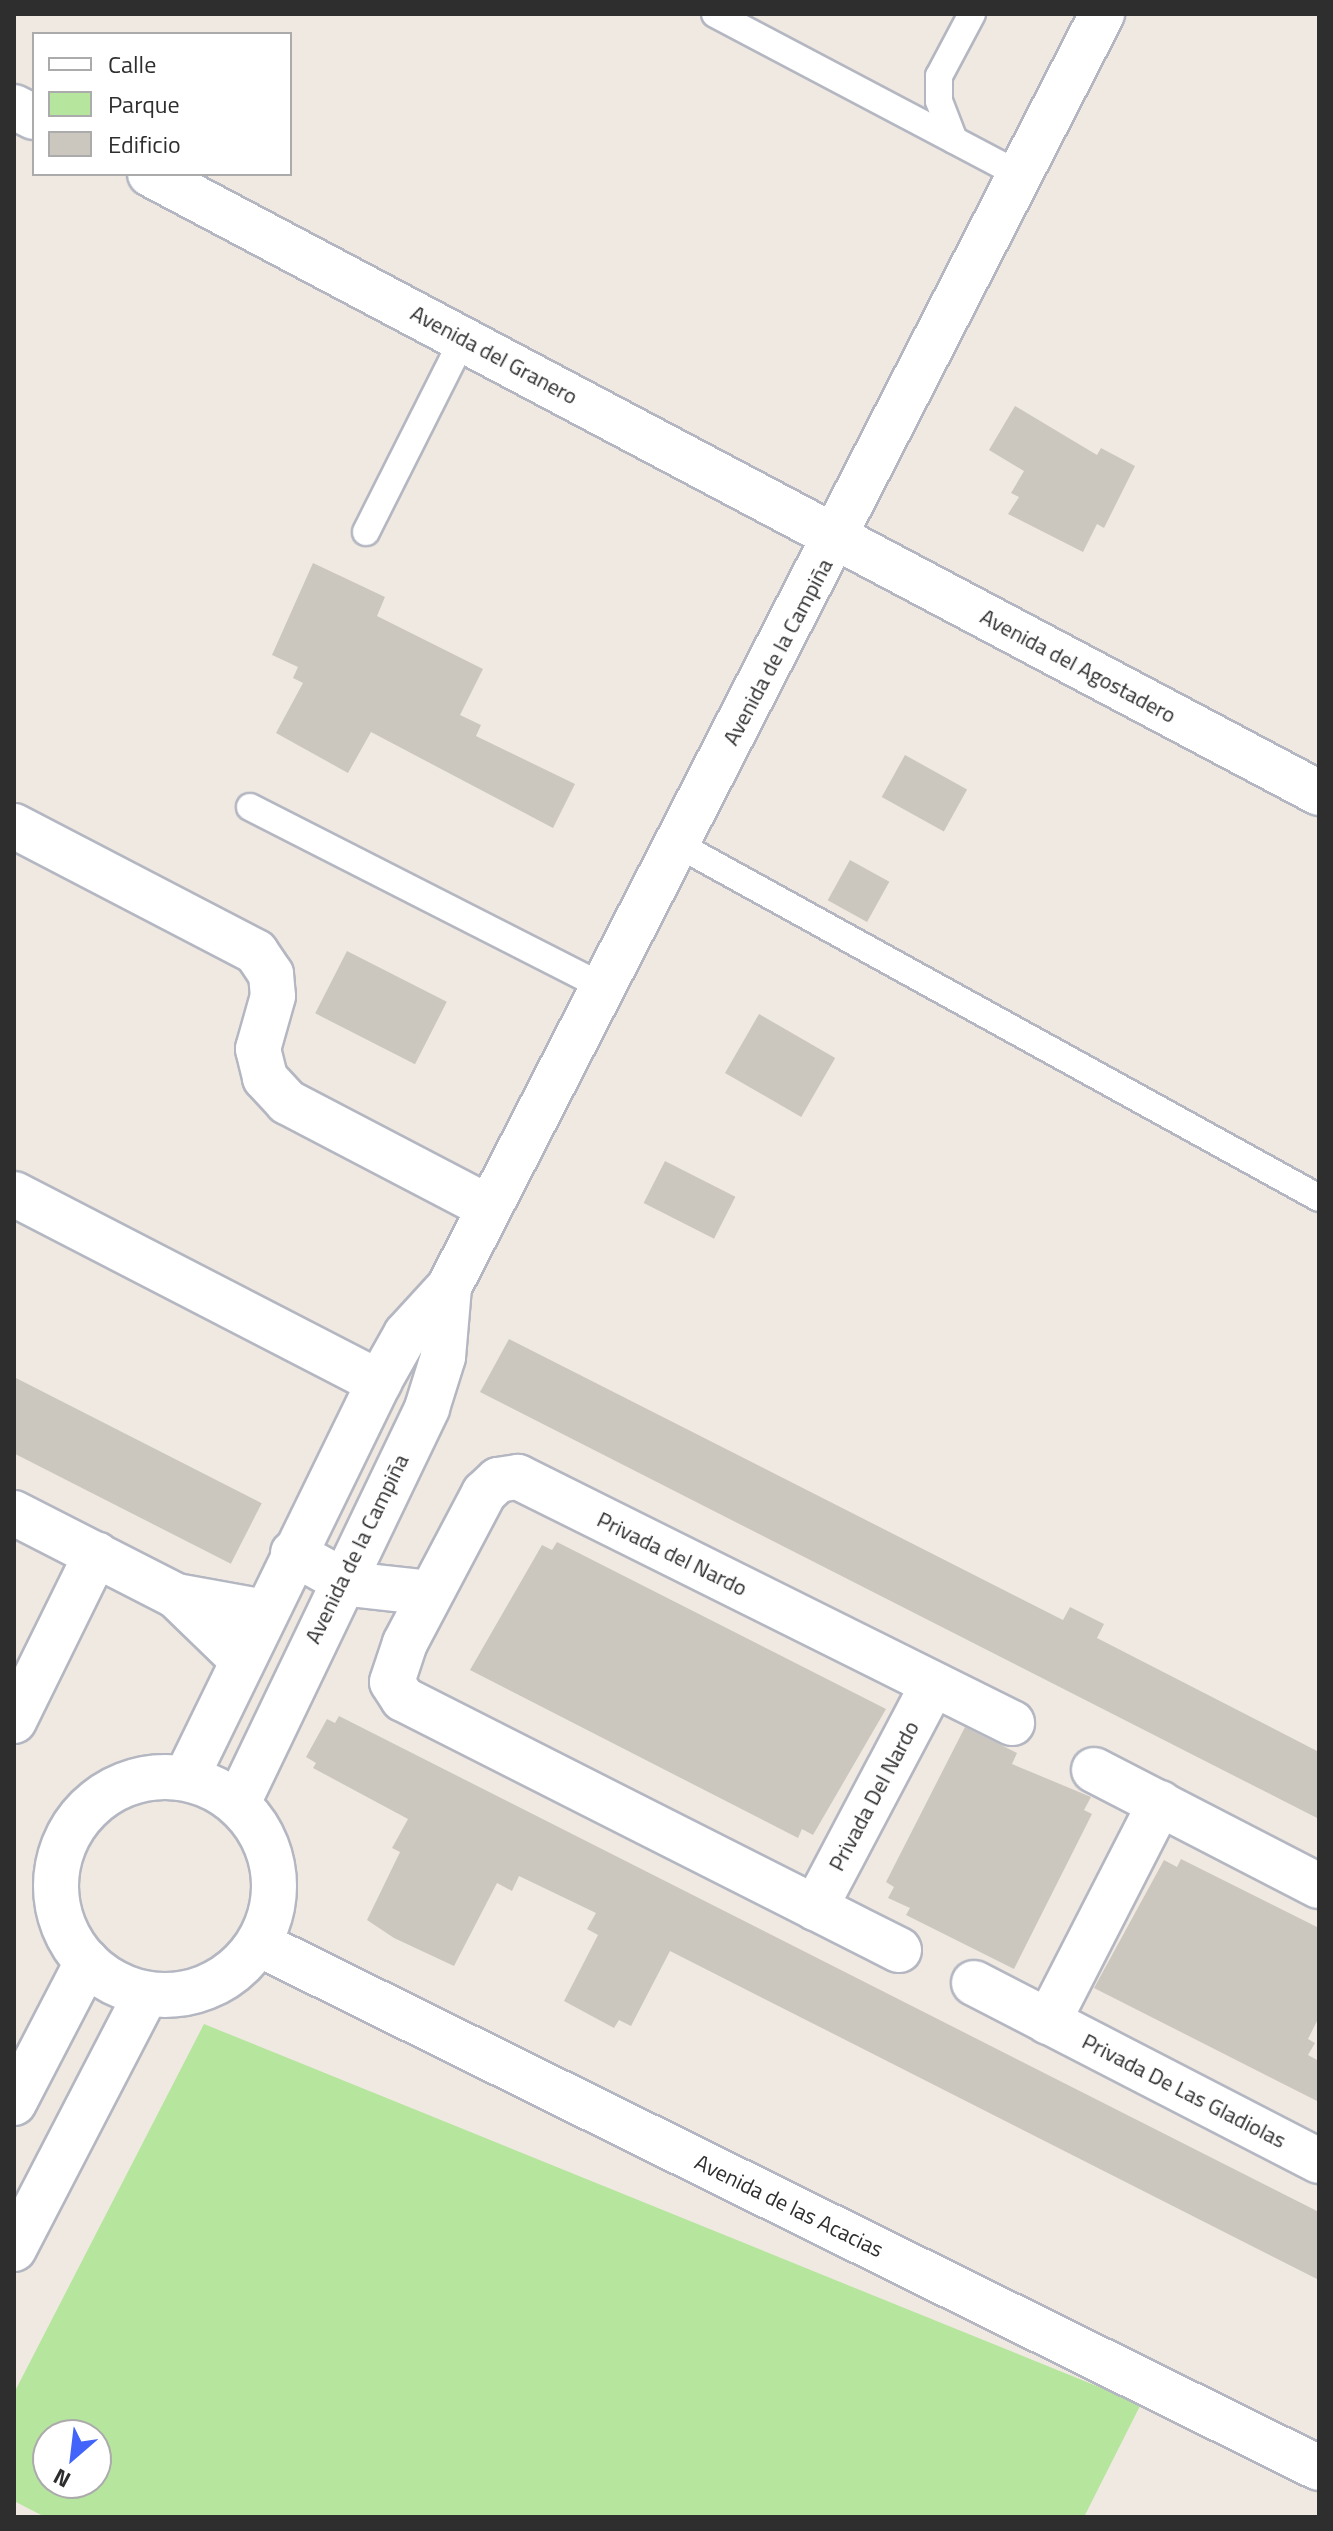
<!DOCTYPE html>
<meta charset="utf-8">
<style>
body{margin:0}
#map{position:relative;width:1333px;height:2531px;overflow:hidden;background:#efe9e1;font-family:"Titillium Web",sans-serif}
div>[style]{position:absolute}
.green>*{inset:0;background:#b6e59e}
.building>*{inset:0;background:#cbc7bf;transform-origin:0 0}
.roads{filter:drop-shadow(2px 0 #b4b7c1) drop-shadow(-2px 0 #b4b7c1) drop-shadow(0 2px #b4b7c1) drop-shadow(0 -2px #b4b7c1)}
.service>*{height:26px;margin:-13px;padding:0 13px;transform-origin:13px;border-radius:13px;background:#fff}
.minor>*{height:44px;margin:-22px;padding:0 22px;transform-origin:22px;border-radius:22px;background:#fff}
.tertiary>*{height:44px;margin:-22px;padding:0 22px;transform-origin:22px;border-radius:22px;background:#fff}
.tertiary>.ring{margin:-22px;padding:0;box-sizing:content-box;background:none;border:44px solid #fff;border-radius:50%}
span{translate:-50% -50%;white-space:nowrap;text-align:center;line-height:1.15;-webkit-text-stroke:8px #fff;paint-order:stroke}
.street-label{font-size:22px;color:#2e2e2e}
.frame{position:absolute;inset:0;border:16px solid #2e2e2e;pointer-events:none}
.legend{position:absolute;left:32px;top:32px;width:260px;height:144px;box-sizing:border-box;background:#fff;border:2px solid #ababab;margin:0;padding:10px 14px;list-style:none;font-size:24px;color:#2e2e2e}
.legend li{display:flex;align-items:center;gap:16px;height:40px}
.legend b{width:40px;border:2px solid #ababab}
.north{position:absolute;left:32px;top:2419px;width:80px;height:80px;box-sizing:border-box;background:#fff;border:2px solid #ababab;border-radius:50%;rotate:208deg;font-size:22px;font-weight:700;line-height:32px;text-align:center;color:#2e2e2e}
.north::after{content:'';display:block;margin:auto;width:28px;height:36px;background:#4264fb;clip-path:polygon(50% 0,100% 100%,50% 72%,0 100%)}
</style>
<div id="map">
<div class="green">
<i style="clip-path:polygon(evenodd,204px 2024px,1141px 2404px,1084px 2517px,45px 2517px,14px 2501px,14px 2393px,204px 2024px,48px 2435px,96px 2435px,96px 2483px,48px 2483px,48px 2435px)"></i>
</div>
<div class="building">
<i style="clip-path:polygon(1015px 406px,1097px 455px,1101px 448px,1135px 466px,1104px 528px,1097px 524px,1083px 552px,1008px 514px,1019px 497px,1011px 493px,1024px 471px,989px 450px)"></i>
<i style="clip-path:polygon(313px 563px,385px 597px,377px 616px,483px 669px,460px 715px,481px 725px,476px 736px,575px 784px,553px 828px,371px 732px,348px 773px,276px 733px,303px 683px,293px 678px,298px 667px,272px 655px)"></i>
<i style="left:905px;top:755px;width:71px;height:48px;rotate:29deg"></i>
<i style="left:850px;top:860px;width:45px;height:46px;rotate:29deg"></i>
<i style="left:347px;top:951px;width:112px;height:70px;rotate:27deg"></i>
<i style="left:759px;top:1014px;width:88px;height:68px;rotate:30deg"></i>
<i style="left:665px;top:1161px;width:79px;height:47px;rotate:27deg"></i>
<i style="clip-path:polygon(509px 1339px,1063px 1620px,1070px 1607px,1104px 1624px,1097px 1638px,1319px 1752px,1319px 1819px,480px 1392px)"></i>
<i style="left:14px;top:1377px;width:278px;height:68px;rotate:27deg"></i>
<i style="clip-path:polygon(557px 1542px,886px 1709px,813px 1835px,802px 1829px,798px 1838px,470px 1670px,542px 1545px,552px 1550px)"></i>
<i style="clip-path:polygon(339px 1716px,1319px 2212px,1319px 2280px,670px 1951px,631px 2026px,619px 2020px,614px 2028px,564px 2001px,598px 1935px,587px 1929px,596px 1913px,519px 1876px,512px 1891px,497px 1883px,454px 1966px,394px 1938px,367px 1920px,400px 1852px,392px 1848px,408px 1819px,313px 1768px,316px 1763px,306px 1757px,327px 1719px,335px 1723px)"></i>
<i style="clip-path:polygon(965px 1727px,1017px 1753px,1012px 1764px,1091px 1797px,1084px 1810px,1092px 1814px,1014px 1969px,906px 1915px,910px 1908px,888px 1898px,894px 1887px,886px 1882px)"></i>
<i style="clip-path:polygon(1181px 1859px,1319px 1928px,1319px 2017px,1308px 2039px,1315px 2043px,1308px 2055px,1319px 2061px,1319px 2102px,1094px 1988px,1164px 1860px,1177px 1867px)"></i>
</div>
<div class="roads">
<div class="service">
<i style="left:715px;top:14px;width:345px;rotate:27.8deg"></i>
<i style="left:954px;top:140px;width:42px;rotate:-111deg"></i>
<i style="left:939px;top:101px;width:25px;rotate:-90deg"></i>
<i style="left:939px;top:76px;width:70px;rotate:-62deg"></i>
<i style="left:366px;top:532px;width:216px;rotate:-63.3deg"></i>
<i style="left:250px;top:807px;width:396px;rotate:27deg"></i>
<i style="left:677px;top:844px;width:733px;rotate:28.87deg"></i>
</div>
<div class="minor">
<i style="left:14px;top:107px;width:22px;rotate:27deg"></i>
<i style="left:150px;top:174px;width:1323px;rotate:27.9deg"></i>
<i style="left:14px;top:826px;width:273px;rotate:27.5deg"></i>
<i style="left:256px;top:952px;width:27px;rotate:56deg"></i>
<i style="left:271px;top:974px;width:22px;rotate:85deg"></i>
<i style="left:273px;top:996px;width:55px;rotate:105.8deg"></i>
<i style="left:258px;top:1049px;width:30px;rotate:76deg"></i>
<i style="left:265px;top:1078px;width:33px;rotate:47deg"></i>
<i style="left:287px;top:1102px;width:227px;rotate:27.6deg"></i>
<i style="left:14px;top:1194px;width:411px;rotate:27.3deg"></i>
<i style="left:14px;top:1513px;width:182px;rotate:27.1deg"></i>
<i style="left:176px;top:1596px;width:90px;rotate:10.2deg"></i>
<i style="left:293px;top:1553px;width:64px;rotate:29deg"></i>
<i style="left:349px;top:1584px;width:81px;rotate:6.3deg"></i>
<i style="left:176px;top:1596px;width:92px;rotate:44.1deg"></i>
<i style="left:14px;top:1721px;width:186px;rotate:-63.8deg"></i>
<i style="left:1094px;top:1770px;width:253px;rotate:27.3deg"></i>
<i style="left:815px;top:1908px;width:253px;rotate:-62.2deg"></i>
<i style="left:899px;top:1950px;width:556px;rotate:-153.16deg"></i>
<i style="left:403px;top:1699px;width:20px;rotate:-123deg"></i>
<i style="left:392px;top:1682px;width:41px;rotate:-71.6deg"></i>
<i style="left:405px;top:1643px;width:170px;rotate:-62.2deg"></i>
<i style="left:484px;top:1493px;width:19px;rotate:-43deg"></i>
<i style="left:498px;top:1480px;width:20px;rotate:-9deg"></i>
<i style="left:518px;top:1477px;width:552px;rotate:26.47deg"></i>
<i style="left:974px;top:1983px;width:388px;rotate:27.3deg"></i>
<i style="left:1048px;top:2022px;width:246px;rotate:-62.9deg"></i>
</div>
<div class="tertiary">
<i class="ring" style="left:56px;top:1777px;width:174px;height:174px"></i>
<i style="left:186px;top:1778px;width:441px;rotate:-64deg"></i>
<i style="left:379px;top:1382px;width:55px;rotate:-60.6deg"></i>
<i style="left:406px;top:1334px;width:64px;rotate:-47.5deg"></i>
<i style="left:449px;top:1287px;width:1431px;rotate:-62.84deg"></i>
<i style="left:238px;top:1803px;width:438px;rotate:-64.4deg"></i>
<i style="left:427px;top:1408px;width:53px;rotate:-72.6deg"></i>
<i style="left:443px;top:1357px;width:70px;rotate:-85.1deg"></i>
<i style="left:259px;top:1944px;width:1182px;rotate:26.31deg"></i>
<i style="left:14px;top:2103px;width:159px;rotate:-62.6deg"></i>
<i style="left:14px;top:2249px;width:287px;rotate:-62.6deg"></i>
</div>
</div>
<div class="street-label">
<span style="left:494px;top:355px;rotate:28deg">Avenida del Granero</span>
<span style="left:778px;top:652px;rotate:-62deg">Avenida de la Campiña</span>
<span style="left:1078px;top:666px;rotate:28deg">Avenida del Agostadero</span>
<span style="left:357px;top:1549px;rotate:-64deg">Avenida de la Campiña</span>
<span style="left:672px;top:1554px;rotate:26deg">Privada del Nardo</span>
<span style="left:874px;top:1796px;rotate:-62deg">Privada Del Nardo</span>
<span style="left:1184px;top:2091px;rotate:27deg">Privada De Las Gladiolas</span>
<span style="left:789px;top:2206px;rotate:26deg">Avenida de las Acacias</span>
</div>
<div class="frame"></div>
<ul class="legend">
<li><b style="height:10px;background:#fff"></b>Calle</li>
<li><b style="height:22px;background:#b6e59e"></b>Parque</li>
<li><b style="height:22px;background:#cbc7bf"></b>Edificio</li>
</ul>
<div class="north">N</div>
</div>
